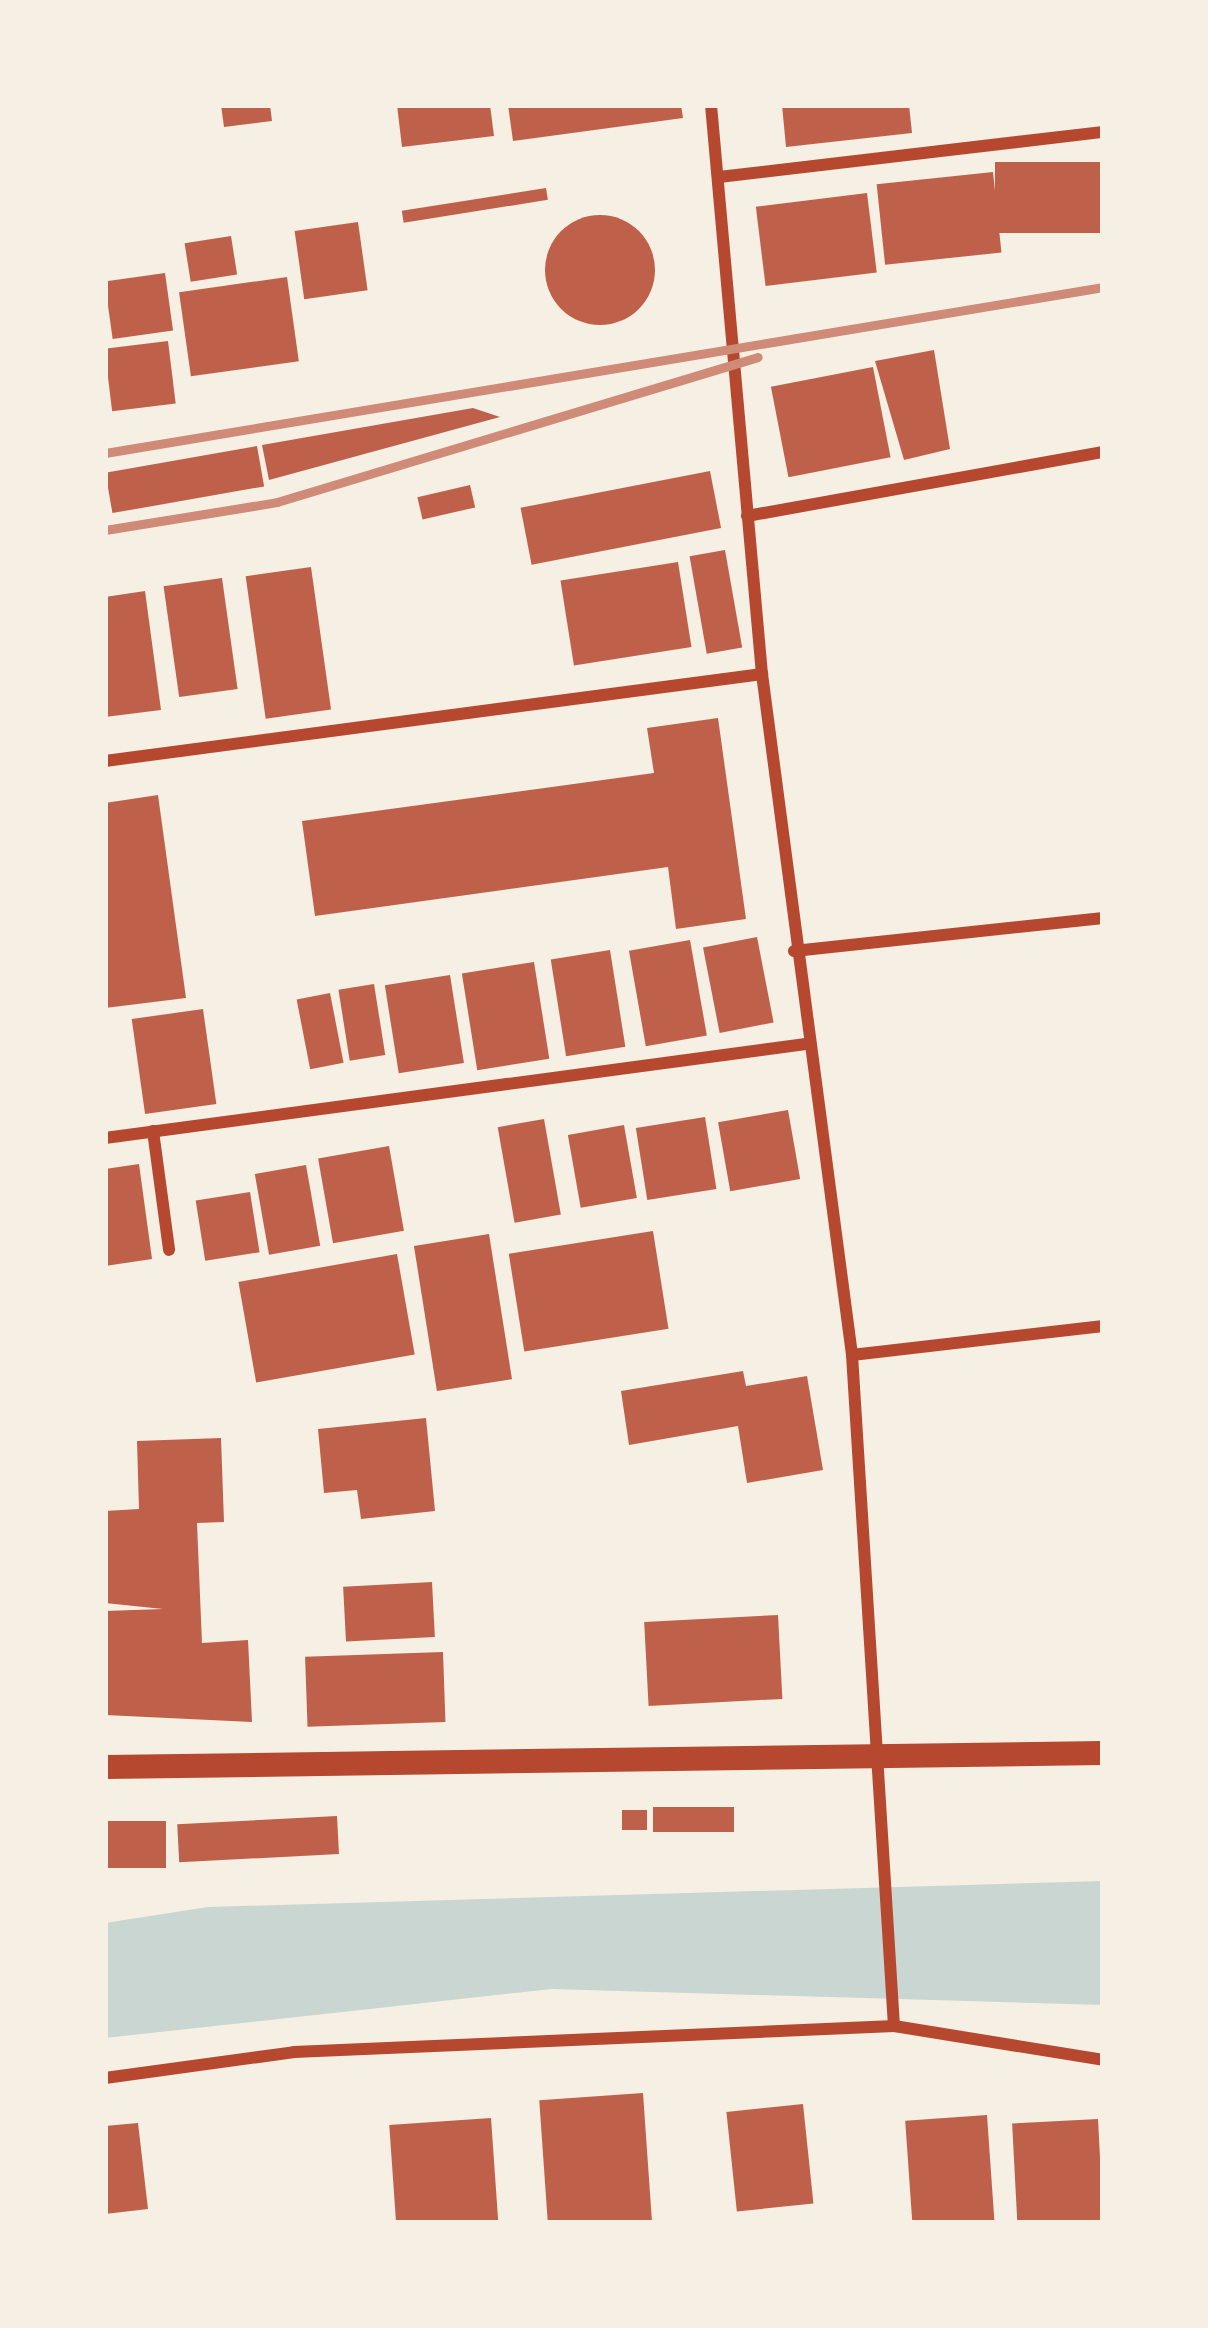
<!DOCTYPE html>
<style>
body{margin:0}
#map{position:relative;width:1208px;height:2328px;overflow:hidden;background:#f6efe4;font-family:"Zilla Slab",serif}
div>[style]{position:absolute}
.water>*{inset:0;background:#c9d6d2}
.building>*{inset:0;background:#bf614a;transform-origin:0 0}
.round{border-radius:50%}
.minor>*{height:12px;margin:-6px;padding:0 6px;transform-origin:6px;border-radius:6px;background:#b5482f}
.secondary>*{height:24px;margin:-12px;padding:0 12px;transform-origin:12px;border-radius:12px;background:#b5482f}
.rail>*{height:9px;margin:-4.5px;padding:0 4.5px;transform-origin:4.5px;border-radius:4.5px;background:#cf8b77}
span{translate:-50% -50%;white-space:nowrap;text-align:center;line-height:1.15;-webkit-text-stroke:9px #f6efe4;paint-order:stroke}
.frame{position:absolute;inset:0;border:108px solid #f6efe4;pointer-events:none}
</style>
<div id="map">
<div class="water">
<i style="clip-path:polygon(1103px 1881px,1103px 2005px,552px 1989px,105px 2038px,105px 1923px,208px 1907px)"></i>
</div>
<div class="building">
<i style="clip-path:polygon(221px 105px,270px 105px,272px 121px,224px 127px)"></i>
<i style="clip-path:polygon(397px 105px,490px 105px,494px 136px,402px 147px)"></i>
<i style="clip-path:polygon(508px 105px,681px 105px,683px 118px,513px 141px)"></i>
<i style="clip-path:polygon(782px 105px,909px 105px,912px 133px,786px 147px)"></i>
<i style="left:1103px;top:162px;width:71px;height:108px;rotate:90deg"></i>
<i style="left:993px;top:172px;width:81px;height:117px;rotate:84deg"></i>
<i style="left:546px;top:188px;width:12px;height:146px;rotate:81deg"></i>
<i style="left:867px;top:193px;width:80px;height:112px;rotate:83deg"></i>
<i class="round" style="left:545px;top:215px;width:110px;height:110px"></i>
<i style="left:358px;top:222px;width:69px;height:64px;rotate:82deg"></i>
<i style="left:231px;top:236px;width:39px;height:47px;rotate:81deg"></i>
<i style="left:165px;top:273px;width:58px;height:61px;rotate:82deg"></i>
<i style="left:287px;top:277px;width:85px;height:109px;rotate:82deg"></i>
<i style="left:168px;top:341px;width:63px;height:64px;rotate:83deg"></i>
<i style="clip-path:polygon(934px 350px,950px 449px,904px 460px,875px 361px)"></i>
<i style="left:873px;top:367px;width:92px;height:104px;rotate:79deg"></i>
<i style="clip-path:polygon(473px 408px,500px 417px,269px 480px,262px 445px)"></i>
<i style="left:257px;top:446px;width:41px;height:154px;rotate:80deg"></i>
<i style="left:710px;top:471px;width:58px;height:193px;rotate:79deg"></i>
<i style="left:470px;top:485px;width:23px;height:54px;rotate:77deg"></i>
<i style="left:725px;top:550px;width:99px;height:36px;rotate:80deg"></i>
<i style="left:678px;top:562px;width:86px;height:119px;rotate:81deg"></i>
<i style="left:311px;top:567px;width:144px;height:66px;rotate:82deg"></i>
<i style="left:222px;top:578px;width:112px;height:59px;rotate:82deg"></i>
<i style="clip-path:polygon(145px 591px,161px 710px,105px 717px,105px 597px)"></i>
<i style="clip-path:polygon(718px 718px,746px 919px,676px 929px,668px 867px,315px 916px,302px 821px,654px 773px,647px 728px)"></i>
<i style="clip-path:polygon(158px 795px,186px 998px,105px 1008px,105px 803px)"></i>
<i style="left:757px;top:937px;width:87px;height:55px;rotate:79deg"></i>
<i style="left:690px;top:940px;width:97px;height:62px;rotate:80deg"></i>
<i style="left:610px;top:950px;width:98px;height:60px;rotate:81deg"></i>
<i style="left:534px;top:962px;width:98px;height:73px;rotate:81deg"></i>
<i style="left:450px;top:975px;width:89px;height:66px;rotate:81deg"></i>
<i style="left:374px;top:984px;width:72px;height:36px;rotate:81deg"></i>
<i style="left:330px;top:993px;width:71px;height:34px;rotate:79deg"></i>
<i style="left:203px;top:1009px;width:96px;height:72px;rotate:82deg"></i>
<i style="left:788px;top:1110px;width:70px;height:71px;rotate:80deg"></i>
<i style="left:705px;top:1117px;width:73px;height:70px;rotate:81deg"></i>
<i style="left:544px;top:1119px;width:97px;height:47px;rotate:80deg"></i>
<i style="left:624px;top:1125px;width:74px;height:57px;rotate:80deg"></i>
<i style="left:389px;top:1146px;width:86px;height:72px;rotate:80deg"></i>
<i style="clip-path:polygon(139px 1164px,152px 1259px,105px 1266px,105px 1169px)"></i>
<i style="left:306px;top:1165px;width:82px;height:52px;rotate:80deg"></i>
<i style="left:250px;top:1192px;width:61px;height:55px;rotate:81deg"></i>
<i style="left:653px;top:1231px;width:99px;height:146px;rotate:81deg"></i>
<i style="left:489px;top:1234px;width:147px;height:76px;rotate:81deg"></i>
<i style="left:397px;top:1254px;width:102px;height:161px;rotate:80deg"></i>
<i style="clip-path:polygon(743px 1371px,746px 1386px,807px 1376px,823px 1470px,747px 1483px,738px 1426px,629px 1445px,621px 1391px)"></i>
<i style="clip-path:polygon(426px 1418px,435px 1511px,361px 1519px,357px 1490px,324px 1493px,318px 1429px)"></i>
<i style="clip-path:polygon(221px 1438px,224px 1522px,197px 1523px,202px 1643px,248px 1640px,252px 1722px,105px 1715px,105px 1611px,163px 1609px,105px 1603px,105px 1511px,139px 1509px,137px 1441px)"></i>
<i style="left:432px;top:1582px;width:55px;height:89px;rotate:87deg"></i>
<i style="left:778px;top:1615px;width:84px;height:134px;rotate:87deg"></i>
<i style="left:443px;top:1652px;width:70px;height:138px;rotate:88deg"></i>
<i style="left:734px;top:1807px;width:25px;height:81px;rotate:90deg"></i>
<i style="left:622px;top:1810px;width:25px;height:20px"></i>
<i style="left:337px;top:1816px;width:38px;height:160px;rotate:87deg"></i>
<i style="left:105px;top:1821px;width:61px;height:47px"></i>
<i style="left:643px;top:2093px;width:130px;height:104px;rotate:86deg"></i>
<i style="left:803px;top:2104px;width:100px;height:77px;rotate:84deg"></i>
<i style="left:987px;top:2115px;width:108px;height:82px;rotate:86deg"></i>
<i style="left:491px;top:2118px;width:105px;height:102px;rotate:86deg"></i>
<i style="left:1098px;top:2119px;width:104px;height:86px;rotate:87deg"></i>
<i style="clip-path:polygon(138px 2123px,148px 2209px,105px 2214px,105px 2126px)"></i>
</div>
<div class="minor">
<i style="left:711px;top:105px;width:571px;rotate:84.88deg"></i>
<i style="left:762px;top:674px;width:687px;rotate:82.47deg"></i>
<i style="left:852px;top:1355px;width:672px;rotate:86.42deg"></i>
<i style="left:719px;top:177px;width:387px;rotate:-6.7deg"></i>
<i style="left:747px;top:516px;width:362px;rotate:-10.2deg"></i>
<i style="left:105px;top:761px;width:663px;rotate:-7.54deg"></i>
<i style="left:794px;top:951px;width:311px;rotate:-6.1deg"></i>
<i style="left:153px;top:1131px;width:120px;rotate:82.3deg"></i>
<i style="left:105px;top:1138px;width:707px;rotate:-7.64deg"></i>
<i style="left:852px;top:1355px;width:253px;rotate:-6.6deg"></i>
<i style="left:105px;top:2078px;width:191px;rotate:-7.8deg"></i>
<i style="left:294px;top:2052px;width:601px;rotate:-2.48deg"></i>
<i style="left:894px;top:2026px;width:212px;rotate:9.2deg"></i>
</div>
<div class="secondary">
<i style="left:105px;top:1767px;width:998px;rotate:-0.8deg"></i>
</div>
<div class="rail">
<i style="left:105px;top:453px;width:1012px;rotate:-9.44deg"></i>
<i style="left:105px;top:530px;width:174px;rotate:-9.2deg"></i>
<i style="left:277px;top:502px;width:502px;rotate:-16.78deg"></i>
</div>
<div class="frame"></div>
</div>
